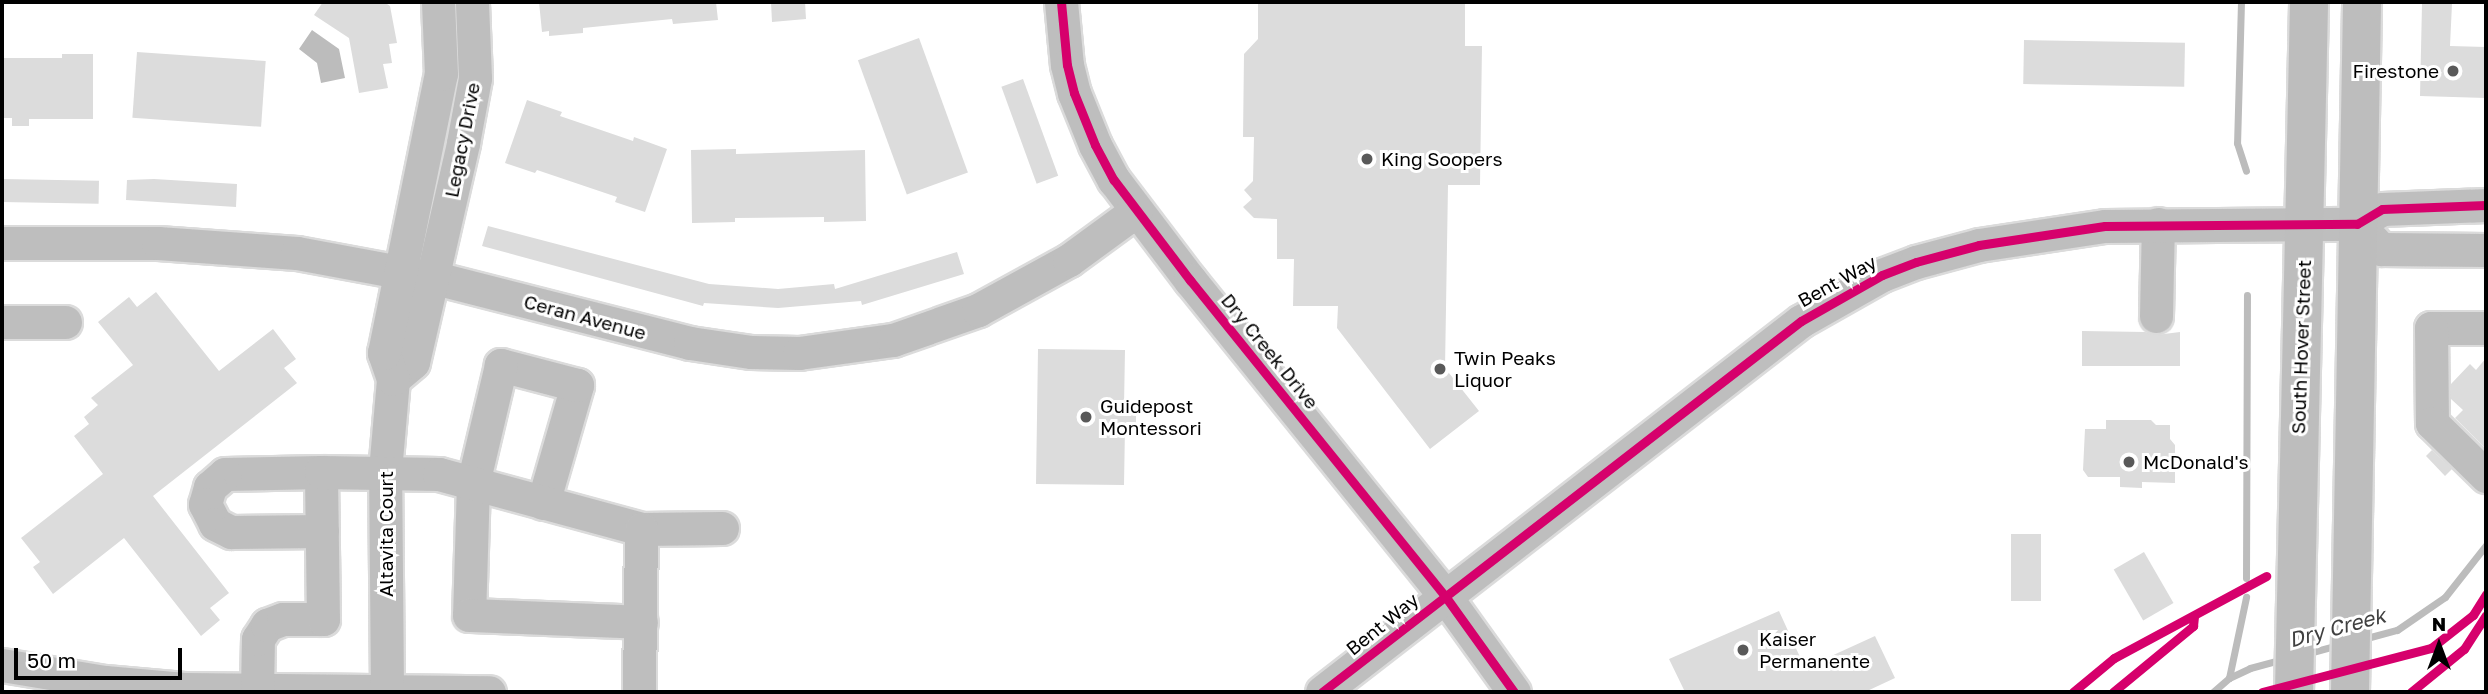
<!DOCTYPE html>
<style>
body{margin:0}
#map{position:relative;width:2488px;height:694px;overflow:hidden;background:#fff;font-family:"Golos Text",sans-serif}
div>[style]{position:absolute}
.water>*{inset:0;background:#bcbcbc}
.stream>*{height:7px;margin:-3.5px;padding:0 3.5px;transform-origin:3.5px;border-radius:3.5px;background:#bcbcbc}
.building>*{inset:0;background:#dcdcdc;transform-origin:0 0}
.roads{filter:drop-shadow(2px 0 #dbdbdb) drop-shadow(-2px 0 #dbdbdb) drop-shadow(0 2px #dbdbdb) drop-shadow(0 -2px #dbdbdb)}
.minor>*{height:33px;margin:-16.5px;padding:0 16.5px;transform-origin:16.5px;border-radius:16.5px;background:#bebebe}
.major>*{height:38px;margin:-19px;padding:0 19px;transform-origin:19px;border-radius:19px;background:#bdbdbd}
.cycleway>*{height:9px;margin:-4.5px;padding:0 4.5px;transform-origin:4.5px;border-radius:4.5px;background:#d6006c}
.dots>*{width:19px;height:19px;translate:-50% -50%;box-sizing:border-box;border:4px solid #fff;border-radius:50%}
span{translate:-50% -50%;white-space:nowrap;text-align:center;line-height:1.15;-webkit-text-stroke:6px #fff;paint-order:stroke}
.poi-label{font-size:19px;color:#000}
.right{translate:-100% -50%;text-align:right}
.left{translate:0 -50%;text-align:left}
.street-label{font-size:19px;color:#000}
.water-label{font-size:21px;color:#404040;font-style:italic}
.frame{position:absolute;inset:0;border:4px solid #000;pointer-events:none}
.north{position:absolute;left:2404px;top:610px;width:70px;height:70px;-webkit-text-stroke:5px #fff;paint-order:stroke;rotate:0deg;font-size:19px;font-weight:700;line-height:28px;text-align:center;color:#000}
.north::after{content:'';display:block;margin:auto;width:24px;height:32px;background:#000;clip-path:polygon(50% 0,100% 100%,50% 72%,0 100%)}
.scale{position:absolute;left:14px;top:648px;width:168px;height:32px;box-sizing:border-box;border:4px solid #000;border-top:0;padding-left:9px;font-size:21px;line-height:24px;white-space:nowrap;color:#000;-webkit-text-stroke:5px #fff;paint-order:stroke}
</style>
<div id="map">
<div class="water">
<i style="clip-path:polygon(312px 30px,339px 49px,345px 78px,321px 83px,317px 63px,299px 49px)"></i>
</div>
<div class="stream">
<i style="left:2241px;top:2px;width:141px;rotate:91.6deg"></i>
<i style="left:2237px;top:143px;width:29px;rotate:72deg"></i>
<i style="left:2246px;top:578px;width:283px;rotate:-89.8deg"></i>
<i style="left:2363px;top:639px;width:35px;rotate:-15deg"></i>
<i style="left:2397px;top:630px;width:58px;rotate:-34.5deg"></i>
<i style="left:2445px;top:597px;width:66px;rotate:-51.7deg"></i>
<i style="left:2305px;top:654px;width:34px;rotate:-15deg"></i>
<i style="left:2229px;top:678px;width:83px;rotate:-78.1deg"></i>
<i style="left:2213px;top:692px;width:21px;rotate:-41deg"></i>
<i style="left:2229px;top:678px;width:23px;rotate:-25deg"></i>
<i style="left:2250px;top:668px;width:35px;rotate:-15deg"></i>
</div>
<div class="building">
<i style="clip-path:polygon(323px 2px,384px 2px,390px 6px,397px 43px,389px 44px,392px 63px,383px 64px,388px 88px,359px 93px,349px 38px,314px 15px)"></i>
<i style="clip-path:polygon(539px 2px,716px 2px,718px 20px,673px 24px,672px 19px,583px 28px,583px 33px,549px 36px,549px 31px,542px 32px)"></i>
<i style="clip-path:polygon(771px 2px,805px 2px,806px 19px,772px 22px)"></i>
<i style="clip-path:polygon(1258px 2px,1465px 2px,1465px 46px,1482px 46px,1480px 185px,1448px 185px,1446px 308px,1445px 368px,1479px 411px,1430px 449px,1337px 328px,1338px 306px,1293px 306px,1294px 259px,1277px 259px,1277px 219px,1254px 218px,1243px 207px,1252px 199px,1244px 190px,1253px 181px,1254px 137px,1243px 137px,1244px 54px,1258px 39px)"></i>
<i style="clip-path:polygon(2422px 4px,2452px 4px,2450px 46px,2486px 47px,2486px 98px,2420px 96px)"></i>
<i style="left:919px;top:38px;width:143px;height:65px;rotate:70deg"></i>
<i style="left:2024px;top:40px;width:161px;height:44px;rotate:1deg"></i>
<i style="left:137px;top:52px;width:129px;height:66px;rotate:4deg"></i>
<i style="clip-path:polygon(62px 54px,93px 54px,93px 119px,29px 119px,29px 126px,12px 126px,12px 118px,2px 118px,2px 58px,62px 58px)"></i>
<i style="left:1023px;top:79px;width:103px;height:23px;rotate:70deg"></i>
<i style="clip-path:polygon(527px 100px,562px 112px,560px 116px,633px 141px,634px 137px,667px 149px,645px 212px,615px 202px,617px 197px,537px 170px,535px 173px,505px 163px)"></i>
<i style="clip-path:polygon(736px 149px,736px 154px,865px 150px,866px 221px,824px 222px,824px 217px,735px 218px,735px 222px,692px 223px,691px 150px)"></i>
<i style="left:2px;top:179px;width:97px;height:23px;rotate:1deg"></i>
<i style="clip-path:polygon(154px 179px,237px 184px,236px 207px,126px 200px,127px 180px)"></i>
<i style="clip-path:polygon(488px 226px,709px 284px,778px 289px,834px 284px,835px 289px,957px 252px,964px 274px,862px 305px,861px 301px,778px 308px,704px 303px,703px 306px,482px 246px)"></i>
<i style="clip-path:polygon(156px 292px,219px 371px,273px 329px,296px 359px,284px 368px,297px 383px,153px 496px,229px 593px,210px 608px,220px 620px,201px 636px,124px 538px,53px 594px,33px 567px,40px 562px,21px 538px,103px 474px,74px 436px,89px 424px,84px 417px,98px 405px,91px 398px,133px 365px,98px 322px,129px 297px,137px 307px)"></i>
<i style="clip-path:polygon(2082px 331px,2145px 332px,2156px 335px,2180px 332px,2180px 366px,2082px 366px)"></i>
<i style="clip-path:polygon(1038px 349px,1125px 350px,1124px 406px,1136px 407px,1136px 427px,1125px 427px,1124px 485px,1036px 484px)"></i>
<i style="clip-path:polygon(2486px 358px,2486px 449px,2455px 418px,2463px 410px,2451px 399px,2451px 384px,2470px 364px,2476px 370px)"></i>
<i style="clip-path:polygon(2106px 420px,2151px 420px,2156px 425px,2170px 425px,2170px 439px,2175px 445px,2175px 483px,2142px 482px,2142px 488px,2120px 487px,2120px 477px,2088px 477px,2083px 470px,2085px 429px,2106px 429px)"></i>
<i style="clip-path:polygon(2432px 450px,2452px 469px,2445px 476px,2426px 456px)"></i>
<i style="left:2011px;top:534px;width:30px;height:67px"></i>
<i style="left:2144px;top:552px;width:59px;height:35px;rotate:60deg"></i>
<i style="clip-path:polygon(1779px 611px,1805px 668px,1875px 636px,1895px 678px,1865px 692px,1685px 692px,1669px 659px)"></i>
</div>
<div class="roads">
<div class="minor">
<i style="left:1061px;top:2px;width:63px;rotate:84.6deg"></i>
<i style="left:1067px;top:65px;width:29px;rotate:76deg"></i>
<i style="left:1074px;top:93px;width:56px;rotate:68deg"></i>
<i style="left:1095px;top:145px;width:40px;rotate:62deg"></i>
<i style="left:1114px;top:180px;width:126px;rotate:52.8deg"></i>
<i style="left:1190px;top:280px;width:406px;rotate:51.1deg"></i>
<i style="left:1445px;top:596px;width:118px;rotate:54.3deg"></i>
<i style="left:2357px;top:224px;width:35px;rotate:46deg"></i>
<i style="left:2381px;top:249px;width:105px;rotate:0.5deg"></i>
<i style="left:2px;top:243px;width:156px"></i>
<i style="left:158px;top:243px;width:139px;rotate:4.1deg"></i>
<i style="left:297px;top:253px;width:148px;rotate:10.5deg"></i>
<i style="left:443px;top:280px;width:255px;rotate:14.3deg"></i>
<i style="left:690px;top:343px;width:62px;rotate:8.4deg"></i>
<i style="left:751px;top:352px;width:48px;rotate:1.2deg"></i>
<i style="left:799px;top:353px;width:95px;rotate:-7.9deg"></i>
<i style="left:893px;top:340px;width:90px;rotate:-19.4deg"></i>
<i style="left:978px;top:310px;width:104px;rotate:-28.8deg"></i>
<i style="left:1069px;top:260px;width:83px;rotate:-36.2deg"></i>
<i style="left:2156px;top:316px;width:92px;rotate:-88.8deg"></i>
<i style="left:2px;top:322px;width:63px"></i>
<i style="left:2486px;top:328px;width:55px;rotate:180deg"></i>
<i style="left:2431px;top:328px;width:95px;rotate:89.4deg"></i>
<i style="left:2432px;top:423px;width:76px;rotate:44.5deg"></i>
<i style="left:393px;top:379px;width:26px;rotate:-40deg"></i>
<i style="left:413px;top:362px;width:225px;rotate:-77.1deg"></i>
<i style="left:463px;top:143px;width:66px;rotate:-79.5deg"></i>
<i style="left:475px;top:78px;width:76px;rotate:-92.3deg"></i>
<i style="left:321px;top:472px;width:96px;rotate:178.8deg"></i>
<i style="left:225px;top:474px;width:20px;rotate:139deg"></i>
<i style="left:210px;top:487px;width:18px;rotate:106deg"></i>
<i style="left:205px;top:504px;width:22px;rotate:63deg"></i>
<i style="left:215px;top:524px;width:18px;rotate:27deg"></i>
<i style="left:231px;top:532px;width:91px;rotate:-0.6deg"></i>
<i style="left:543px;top:503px;width:123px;rotate:-73.9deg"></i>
<i style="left:577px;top:385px;width:79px;rotate:-165.3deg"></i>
<i style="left:501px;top:365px;width:121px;rotate:103.3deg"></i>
<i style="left:473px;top:483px;width:132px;rotate:91.7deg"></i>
<i style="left:469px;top:615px;width:172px;rotate:2.3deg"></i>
<i style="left:2px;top:665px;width:104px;rotate:9.4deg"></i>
<i style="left:105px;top:682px;width:79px;rotate:5.1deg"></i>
<i style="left:184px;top:689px;width:305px;rotate:0.6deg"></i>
<i style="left:387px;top:689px;width:218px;rotate:-90.5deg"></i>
<i style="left:385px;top:471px;width:92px;rotate:-85deg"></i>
<i style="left:393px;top:379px;width:28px;rotate:-109deg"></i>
<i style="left:384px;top:353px;width:285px;rotate:-78.5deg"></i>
<i style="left:441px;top:74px;width:72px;rotate:-92.4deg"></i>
<i style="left:257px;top:690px;width:51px;rotate:-88.9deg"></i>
<i style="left:258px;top:639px;width:17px;rotate:-57deg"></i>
<i style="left:267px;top:625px;width:17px;rotate:-21deg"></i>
<i style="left:283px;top:619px;width:40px"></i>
<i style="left:323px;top:619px;width:147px;rotate:-90.8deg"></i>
<i style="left:321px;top:472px;width:118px;rotate:1deg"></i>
<i style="left:439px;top:474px;width:209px;rotate:15.2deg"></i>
<i style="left:641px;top:529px;width:81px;rotate:-0.7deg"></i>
<i style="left:639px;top:692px;width:163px;rotate:-89.3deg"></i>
<i style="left:1322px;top:692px;width:606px;rotate:-37.76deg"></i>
<i style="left:1801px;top:321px;width:93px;rotate:-29.6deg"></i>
<i style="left:1882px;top:275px;width:36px;rotate:-21deg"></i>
<i style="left:1916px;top:262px;width:65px;rotate:-15.1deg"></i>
<i style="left:1979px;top:245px;width:127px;rotate:-8.6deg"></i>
<i style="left:2105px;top:226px;width:252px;rotate:-0.5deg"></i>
<i style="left:2357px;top:224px;width:29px;rotate:-31deg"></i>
<i style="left:2382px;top:209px;width:104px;rotate:-2.2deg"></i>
</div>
<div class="major">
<i style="left:2294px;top:692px;width:690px;rotate:-88.75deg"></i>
<i style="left:2350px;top:692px;width:690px;rotate:-89deg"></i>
</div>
</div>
<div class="cycleway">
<i style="left:1061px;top:2px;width:63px;rotate:84.6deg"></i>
<i style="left:1067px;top:65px;width:29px;rotate:76deg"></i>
<i style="left:1074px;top:93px;width:56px;rotate:68deg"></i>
<i style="left:1095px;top:145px;width:40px;rotate:62deg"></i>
<i style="left:1114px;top:180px;width:126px;rotate:52.8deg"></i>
<i style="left:1190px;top:280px;width:406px;rotate:51.1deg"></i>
<i style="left:1445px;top:596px;width:118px;rotate:54.3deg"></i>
<i style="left:1322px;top:692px;width:606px;rotate:-37.76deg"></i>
<i style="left:1801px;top:321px;width:93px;rotate:-29.6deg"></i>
<i style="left:1882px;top:275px;width:36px;rotate:-21deg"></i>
<i style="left:1916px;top:262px;width:65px;rotate:-15.1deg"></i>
<i style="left:1979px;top:245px;width:127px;rotate:-8.6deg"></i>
<i style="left:2105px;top:226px;width:252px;rotate:-0.5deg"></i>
<i style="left:2357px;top:224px;width:29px;rotate:-31deg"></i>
<i style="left:2382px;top:209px;width:104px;rotate:-2.2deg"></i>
<i style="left:2073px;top:692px;width:53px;rotate:-39.7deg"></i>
<i style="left:2114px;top:658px;width:173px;rotate:-28.3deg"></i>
<i style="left:2113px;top:692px;width:104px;rotate:-39.5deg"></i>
<i style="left:2193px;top:626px;width:9px;rotate:-84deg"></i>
<i style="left:2262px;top:692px;width:175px;rotate:-14.6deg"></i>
<i style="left:2431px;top:648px;width:53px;rotate:-38.2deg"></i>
<i style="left:2473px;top:615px;width:25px;rotate:-58deg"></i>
<i style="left:2411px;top:692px;width:68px;rotate:-39.1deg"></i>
<i style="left:2464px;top:649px;width:40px;rotate:-57.1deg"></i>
</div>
<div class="dots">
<i style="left:2453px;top:71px;background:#595959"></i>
<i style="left:1367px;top:159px;background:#595959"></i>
<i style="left:1440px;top:369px;background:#595959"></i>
<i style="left:1086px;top:417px;background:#595959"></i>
<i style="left:2129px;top:462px;background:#595959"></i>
<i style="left:1743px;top:650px;background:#595959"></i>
</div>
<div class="poi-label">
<span class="right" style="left:2439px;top:71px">Firestone</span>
<span class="left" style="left:1381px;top:159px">King Soopers</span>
<span class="left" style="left:1454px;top:369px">Twin Peaks<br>Liquor</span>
<span class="left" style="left:1100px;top:417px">Guidepost<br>Montessori</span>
<span class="left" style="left:2143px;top:462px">McDonald's</span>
<span class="left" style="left:1759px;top:650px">Kaiser<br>Permanente</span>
</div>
<div class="street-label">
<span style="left:462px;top:140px;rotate:-79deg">Legacy Drive</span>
<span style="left:1837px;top:281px;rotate:-29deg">Bent Way</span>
<span style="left:585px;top:317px;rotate:15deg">Ceran Avenue</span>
<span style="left:2301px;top:347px;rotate:-88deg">South Hover Street</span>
<span style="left:1270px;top:351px;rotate:51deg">Dry Creek Drive</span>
<span style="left:386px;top:534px;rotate:-90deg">Altavita Court</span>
<span style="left:1382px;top:624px;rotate:-39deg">Bent Way</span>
</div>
<div class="water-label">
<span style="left:2337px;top:627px;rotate:-15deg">Dry Creek</span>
</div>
<div class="frame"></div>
<div class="north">N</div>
<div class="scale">50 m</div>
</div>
